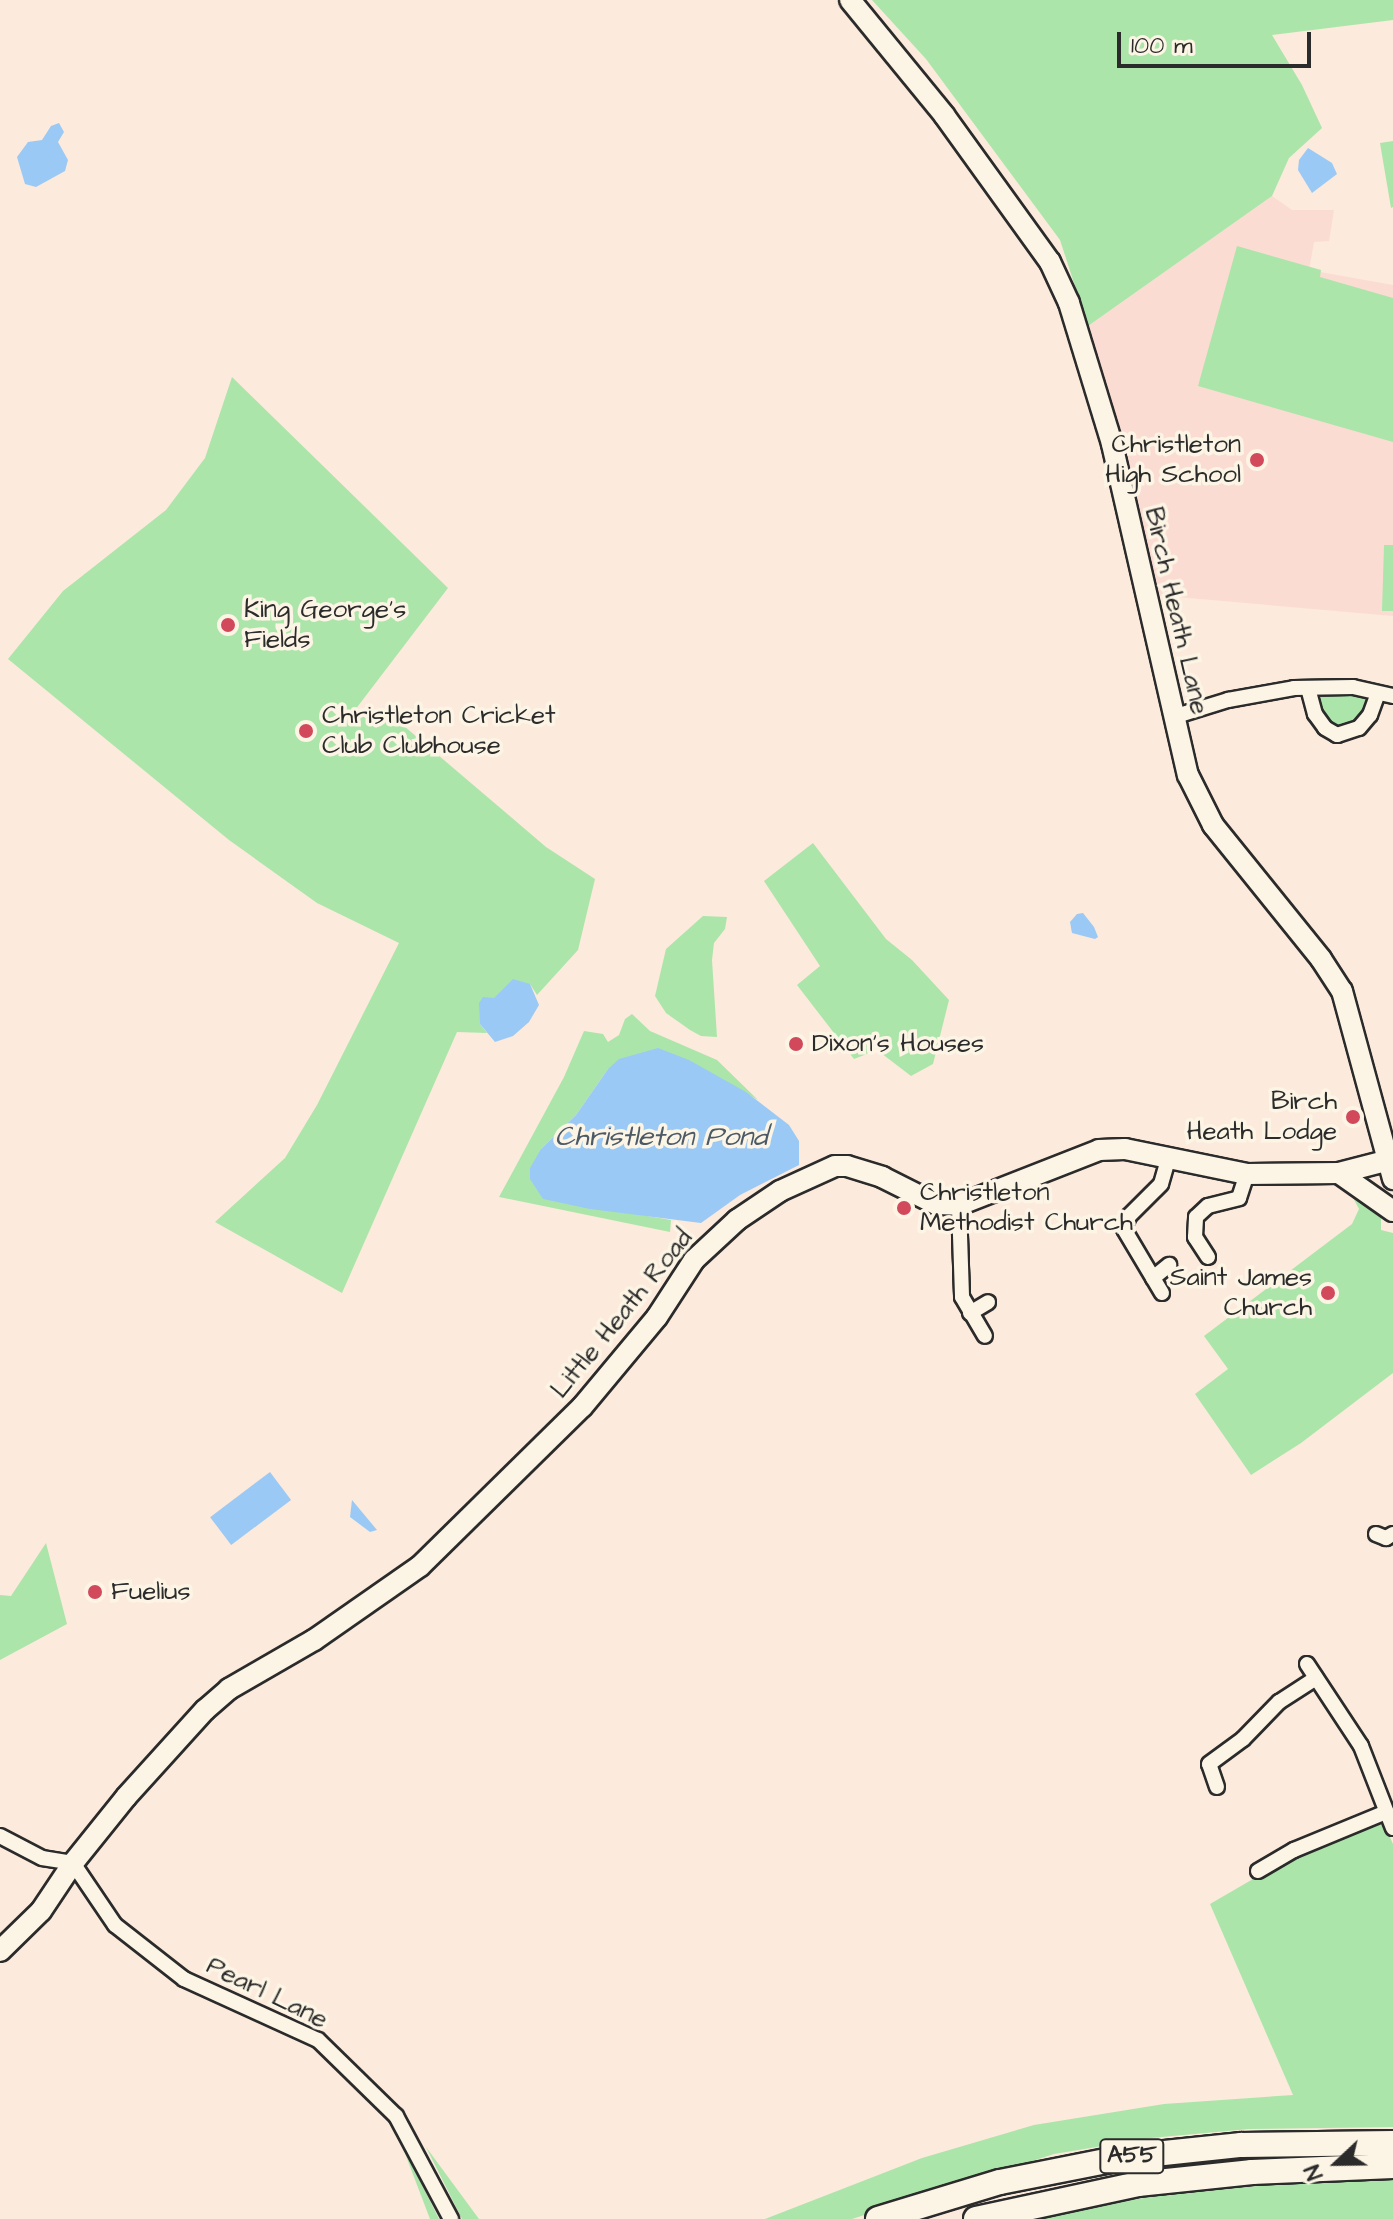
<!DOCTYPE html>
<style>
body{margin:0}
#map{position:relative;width:1393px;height:2219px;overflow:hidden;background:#fceadc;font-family:"Architects Daughter",sans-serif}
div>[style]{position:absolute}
.built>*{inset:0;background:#fbdcd2}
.green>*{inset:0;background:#ace5aa}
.water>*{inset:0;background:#9ac9f5;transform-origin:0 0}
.roads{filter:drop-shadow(2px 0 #2b2b2b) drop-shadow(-2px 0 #2b2b2b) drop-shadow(0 2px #2b2b2b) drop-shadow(0 -2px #2b2b2b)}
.street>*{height:14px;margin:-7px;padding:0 7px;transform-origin:7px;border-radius:7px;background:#fcf5e5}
.secondary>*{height:20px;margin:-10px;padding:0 10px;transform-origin:10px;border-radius:10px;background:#fcf5e5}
.highway>*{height:24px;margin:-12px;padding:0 12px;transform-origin:12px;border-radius:12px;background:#fcf5e5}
.dots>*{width:22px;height:22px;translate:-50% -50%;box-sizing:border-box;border:4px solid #fcf5e5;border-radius:50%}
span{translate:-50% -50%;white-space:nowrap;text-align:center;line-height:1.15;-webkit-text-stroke:7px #fcf5e5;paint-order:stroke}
.shield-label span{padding:2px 6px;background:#fcf5e5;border:2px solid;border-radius:6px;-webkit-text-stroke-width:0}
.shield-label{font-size:24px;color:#2b2b2b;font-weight:700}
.poi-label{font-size:26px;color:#2b2b2b}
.right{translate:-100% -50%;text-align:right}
.left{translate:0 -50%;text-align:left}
.street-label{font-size:26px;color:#2b2b2b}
.water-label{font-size:28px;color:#4c5a68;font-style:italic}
.north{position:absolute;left:1297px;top:2123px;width:80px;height:80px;-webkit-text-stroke:6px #fcf5e5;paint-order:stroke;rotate:248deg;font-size:22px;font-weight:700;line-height:32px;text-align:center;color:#2b2b2b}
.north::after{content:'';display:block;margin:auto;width:28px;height:36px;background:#2b2b2b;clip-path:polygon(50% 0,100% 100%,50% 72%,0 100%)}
.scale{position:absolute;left:1117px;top:32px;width:194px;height:36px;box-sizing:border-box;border:4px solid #2b2b2b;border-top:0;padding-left:10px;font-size:24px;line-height:28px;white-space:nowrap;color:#2b2b2b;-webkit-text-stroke:6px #fcf5e5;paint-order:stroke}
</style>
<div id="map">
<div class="built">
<i style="clip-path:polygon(1272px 196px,1292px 210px,1334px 210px,1329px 241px,1314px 242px,1309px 270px,1393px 285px,1393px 616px,1154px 595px,1088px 326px)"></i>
</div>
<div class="green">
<i style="clip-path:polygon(872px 0,1393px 0,1393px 20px,1272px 35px,1302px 85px,1322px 128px,1289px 158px,1272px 196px,1088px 326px,1060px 240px,926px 59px)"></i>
<i style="clip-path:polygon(1393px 141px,1393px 207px,1391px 208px,1380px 143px)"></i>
<i style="clip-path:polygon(1237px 246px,1321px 270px,1320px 277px,1393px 298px,1393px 442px,1198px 386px)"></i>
<i style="clip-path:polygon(232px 377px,448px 588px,355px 710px,404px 726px,546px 847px,595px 879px,578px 950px,537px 995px,530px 984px,480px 1024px,487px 1033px,457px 1032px,342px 1293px,215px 1222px,285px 1158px,317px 1105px,399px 943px,317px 903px,229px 840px,8px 659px,63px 591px,166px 510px,205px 458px)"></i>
<i style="clip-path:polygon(1384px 545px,1393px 545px,1393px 611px,1382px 611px)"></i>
<i style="clip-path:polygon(1333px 692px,1360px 694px,1366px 700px,1367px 708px,1353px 727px,1339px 731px,1328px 726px,1318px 705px,1320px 697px)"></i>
<i style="clip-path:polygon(813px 843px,886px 939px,912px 960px,949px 1000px,933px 1064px,911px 1076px,877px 1050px,854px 1059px,797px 985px,820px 966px,764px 881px)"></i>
<i style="clip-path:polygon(703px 916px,727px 917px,725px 929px,714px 943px,712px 960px,717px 1037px,701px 1036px,690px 1030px,666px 1013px,655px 996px,666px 949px)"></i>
<i style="clip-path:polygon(632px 1014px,650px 1031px,717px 1060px,758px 1100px,718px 1077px,608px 1069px,576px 1115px,541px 1149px,571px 1203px,671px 1220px,670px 1232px,499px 1197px,564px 1077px,584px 1031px,603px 1034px,608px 1042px,619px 1035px,625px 1019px)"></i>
<i style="clip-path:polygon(1350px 1192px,1381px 1216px,1381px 1230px,1393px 1233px,1393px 1373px,1301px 1443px,1251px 1475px,1195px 1394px,1228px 1369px,1204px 1336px,1352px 1224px,1359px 1209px)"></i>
<i style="clip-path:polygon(46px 1543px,67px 1624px,0 1660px,0 1595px,11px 1596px)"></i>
<i style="clip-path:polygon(1377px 1823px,1385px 1826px,1393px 1844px,1393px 2127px,1249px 2129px,1151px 2138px,1054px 2154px,852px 2219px,765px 2219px,922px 2158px,1034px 2125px,1164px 2104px,1293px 2095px,1210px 1904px,1296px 1854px)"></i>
<i style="clip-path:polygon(401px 2143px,439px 2219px,430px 2219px)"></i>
<i style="clip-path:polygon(426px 2147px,479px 2219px,462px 2219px)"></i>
<i style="clip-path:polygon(1393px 2179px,1393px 2219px,1017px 2219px,1162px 2195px,1310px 2181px)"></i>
</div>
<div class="water">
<i style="clip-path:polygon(59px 123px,64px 132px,58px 142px,68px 160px,65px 171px,36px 187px,25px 184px,17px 157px,28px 142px,42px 140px,51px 126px)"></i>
<i style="clip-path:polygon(1308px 148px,1332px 163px,1337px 174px,1312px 193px,1298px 170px,1299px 160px)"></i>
<i style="clip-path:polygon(1083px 913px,1094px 927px,1098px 937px,1095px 939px,1072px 933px,1070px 922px,1077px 914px)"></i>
<i style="clip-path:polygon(513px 979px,530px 984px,539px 1005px,529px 1022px,513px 1036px,495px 1042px,480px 1024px,479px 1003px,483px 997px,494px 998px)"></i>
<i style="clip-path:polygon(658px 1048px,689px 1060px,746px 1092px,789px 1125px,799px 1141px,799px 1165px,740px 1195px,701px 1223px,590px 1209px,543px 1199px,530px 1179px,530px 1168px,541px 1149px,576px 1115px,608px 1069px,619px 1059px)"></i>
<i style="left:270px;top:1472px;width:35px;height:75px;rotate:53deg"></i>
<i style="clip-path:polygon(352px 1500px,377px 1530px,370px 1532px,350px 1517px)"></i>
</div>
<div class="roads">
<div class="street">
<i style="left:1308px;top:688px;width:27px;rotate:75deg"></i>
<i style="left:1315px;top:714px;width:17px;rotate:54deg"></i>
<i style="left:1325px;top:728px;width:14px;rotate:30deg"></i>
<i style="left:1337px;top:735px;width:23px;rotate:-18deg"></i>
<i style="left:1359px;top:728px;width:17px;rotate:-50deg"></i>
<i style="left:1370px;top:715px;width:23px;rotate:-70deg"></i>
<i style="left:1173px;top:717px;width:58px;rotate:-17.2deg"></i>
<i style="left:1228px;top:700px;width:67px;rotate:-10.3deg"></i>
<i style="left:1294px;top:688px;width:59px;rotate:-1deg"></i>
<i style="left:1353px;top:687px;width:41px;rotate:12.7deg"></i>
<i style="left:959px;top:1205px;width:92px;rotate:88.1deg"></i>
<i style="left:962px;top:1297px;width:45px;rotate:59.5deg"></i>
<i style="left:1208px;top:1257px;width:24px;rotate:-123deg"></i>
<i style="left:1195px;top:1237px;width:20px;rotate:-87deg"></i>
<i style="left:1196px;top:1217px;width:16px;rotate:-43deg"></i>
<i style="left:1208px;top:1206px;width:32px;rotate:-14deg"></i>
<i style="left:1239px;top:1198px;width:25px;rotate:-72deg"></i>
<i style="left:1153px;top:1278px;width:21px;rotate:-39deg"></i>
<i style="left:1162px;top:1293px;width:74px;rotate:-120.7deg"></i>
<i style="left:1124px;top:1229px;width:14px;rotate:-69deg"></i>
<i style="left:1129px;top:1216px;width:45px;rotate:-45deg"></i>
<i style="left:1161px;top:1184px;width:25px;rotate:-74deg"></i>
<i style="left:970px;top:1313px;width:21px;rotate:-31deg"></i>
<i style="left:1376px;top:1534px;width:11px;rotate:22deg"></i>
<i style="left:1386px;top:1538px;width:8px;rotate:-30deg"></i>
<i style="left:1307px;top:1664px;width:98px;rotate:56.6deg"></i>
<i style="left:1361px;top:1746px;width:88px;rotate:68.7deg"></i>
<i style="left:1217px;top:1787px;width:24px;rotate:-109deg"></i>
<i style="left:1209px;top:1764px;width:42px;rotate:-36.3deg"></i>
<i style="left:1243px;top:1739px;width:52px;rotate:-45.8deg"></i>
<i style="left:1279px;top:1702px;width:44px;rotate:-33deg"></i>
<i style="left:0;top:1836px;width:47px;rotate:27.6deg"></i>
<i style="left:42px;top:1858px;width:31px;rotate:9deg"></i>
<i style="left:73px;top:1863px;width:75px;rotate:55.9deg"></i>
<i style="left:115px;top:1925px;width:88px;rotate:38deg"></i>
<i style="left:184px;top:1979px;width:147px;rotate:24.5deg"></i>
<i style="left:318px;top:2040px;width:109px;rotate:44.3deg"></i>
<i style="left:396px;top:2116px;width:117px;rotate:61.9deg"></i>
<i style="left:1258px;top:1871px;width:42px;rotate:-30.3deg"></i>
<i style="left:1294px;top:1850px;width:100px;rotate:-22.4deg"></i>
</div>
<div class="secondary">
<i style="left:850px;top:0;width:149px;rotate:50.7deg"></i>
<i style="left:944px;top:115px;width:181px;rotate:54.2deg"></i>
<i style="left:1050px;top:262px;width:45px;rotate:65.1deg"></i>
<i style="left:1069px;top:303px;width:147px;rotate:73deg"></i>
<i style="left:1112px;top:444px;width:340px;rotate:77.1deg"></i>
<i style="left:1188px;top:775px;width:56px;rotate:63.4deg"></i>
<i style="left:1213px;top:825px;width:172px;rotate:51.1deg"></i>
<i style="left:1321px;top:959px;width:38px;rotate:57deg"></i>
<i style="left:1342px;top:991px;width:195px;rotate:74.8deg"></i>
<i style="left:1339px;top:1173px;width:66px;rotate:35.1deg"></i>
<i style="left:0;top:1951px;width:57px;rotate:-44.3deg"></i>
<i style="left:41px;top:1911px;width:58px;rotate:-56.3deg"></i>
<i style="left:73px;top:1863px;width:85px;rotate:-51.2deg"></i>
<i style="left:126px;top:1797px;width:118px;rotate:-47.8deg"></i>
<i style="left:205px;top:1710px;width:32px;rotate:-41deg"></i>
<i style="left:229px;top:1689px;width:98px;rotate:-30deg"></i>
<i style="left:314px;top:1640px;width:129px;rotate:-34.9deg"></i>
<i style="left:420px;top:1566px;width:227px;rotate:-44.5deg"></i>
<i style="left:582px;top:1407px;width:117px;rotate:-50.2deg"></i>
<i style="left:657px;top:1317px;width:68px;rotate:-57deg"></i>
<i style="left:694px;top:1260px;width:59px;rotate:-42.9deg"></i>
<i style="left:737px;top:1220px;width:52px;rotate:-34deg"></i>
<i style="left:780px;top:1191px;width:60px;rotate:-24.4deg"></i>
<i style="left:835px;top:1166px;width:12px"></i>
<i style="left:847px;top:1166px;width:37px;rotate:17deg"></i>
<i style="left:882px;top:1177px;width:60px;rotate:26.6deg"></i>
<i style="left:936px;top:1204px;width:23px;rotate:2deg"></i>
<i style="left:959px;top:1205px;width:150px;rotate:-21.4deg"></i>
<i style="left:1099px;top:1150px;width:26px;rotate:-2deg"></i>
<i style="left:1125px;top:1149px;width:125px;rotate:11.6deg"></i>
<i style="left:1247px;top:1174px;width:92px;rotate:-0.6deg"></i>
<i style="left:1339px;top:1173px;width:56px;rotate:-14.5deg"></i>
</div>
<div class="highway">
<i style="left:878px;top:2219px;width:127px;rotate:-16.9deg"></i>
<i style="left:1000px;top:2182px;width:128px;rotate:-11.2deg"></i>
<i style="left:1126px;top:2157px;width:116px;rotate:-6deg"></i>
<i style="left:1241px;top:2145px;width:152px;rotate:-0.8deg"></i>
<i style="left:976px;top:2219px;width:166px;rotate:-12.2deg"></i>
<i style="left:1138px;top:2184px;width:115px;rotate:-6deg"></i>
<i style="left:1252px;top:2172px;width:141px;rotate:-2.4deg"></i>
</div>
</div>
<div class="dots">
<i style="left:1257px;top:460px;background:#d1495b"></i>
<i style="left:228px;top:625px;background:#d1495b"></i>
<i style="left:306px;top:731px;background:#d1495b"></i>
<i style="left:796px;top:1044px;background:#d1495b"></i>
<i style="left:1353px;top:1117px;background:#d1495b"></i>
<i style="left:904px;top:1208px;background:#d1495b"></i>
<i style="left:1328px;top:1293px;background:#d1495b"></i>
<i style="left:95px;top:1592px;background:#d1495b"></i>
</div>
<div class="shield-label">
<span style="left:1132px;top:2156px">A55</span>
</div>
<div class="poi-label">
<span class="right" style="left:1241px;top:460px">Christleton<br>High School</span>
<span class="left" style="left:244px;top:625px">King George's<br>Fields</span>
<span class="left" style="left:322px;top:731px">Christleton Cricket<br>Club Clubhouse</span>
<span class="left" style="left:812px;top:1044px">Dixon's Houses</span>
<span class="right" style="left:1337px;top:1117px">Birch<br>Heath Lodge</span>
<span class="left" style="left:920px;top:1208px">Christleton<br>Methodist Church</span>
<span class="right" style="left:1312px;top:1293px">Saint James<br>Church</span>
<span class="left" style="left:111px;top:1592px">Fuelius</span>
</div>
<div class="street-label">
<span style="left:1176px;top:611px;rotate:77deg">Birch Heath Lane</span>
<span style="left:622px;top:1314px;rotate:-51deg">Little Heath Road</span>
<span style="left:267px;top:1993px;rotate:26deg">Pearl Lane</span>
</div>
<div class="water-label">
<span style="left:661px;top:1137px">Christleton Pond</span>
</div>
<div class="north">N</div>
<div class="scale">100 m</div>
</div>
